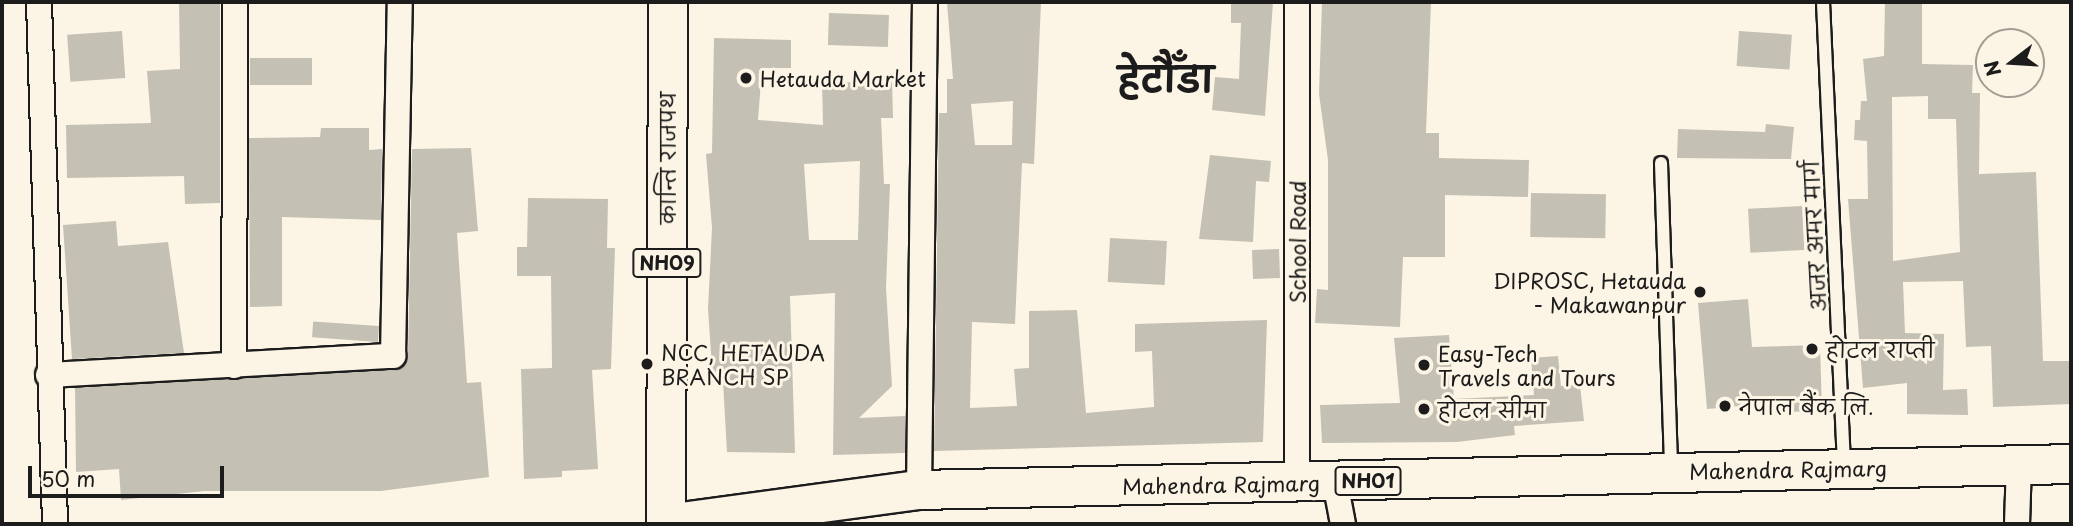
<!DOCTYPE html>
<meta charset="utf-8">
<style>
body{margin:0}
#map{position:relative;width:2073px;height:526px;overflow:hidden;background:#fcf5e5;font-family:"Playpen Sans","Playpen Sans Deva",sans-serif}
div>[style]{position:absolute}
.building>*{inset:0;background:#c4c0b3;transform-origin:0 0}
.roads{filter:drop-shadow(2px 0 #1c1c1c) drop-shadow(-2px 0 #1c1c1c) drop-shadow(0 2px #1c1c1c) drop-shadow(0 -2px #1c1c1c)}
.service>*{height:12px;margin:-6px;padding:0 6px;transform-origin:6px;border-radius:6px;background:#fcf5e5}
.minor>*{height:24px;margin:-12px;padding:0 12px;transform-origin:12px;border-radius:12px;background:#fcf5e5}
.primary>*{height:38px;margin:-19px;padding:0 19px;transform-origin:19px;border-radius:19px;background:#fcf5e5}
.trunk>*{height:38px;margin:-19px;padding:0 19px;transform-origin:19px;border-radius:19px;background:#fcf5e5}
.dots>*{width:19px;height:19px;translate:-50% -50%;box-sizing:border-box;border:4px solid #fcf5e5;border-radius:50%}
span{translate:-50% -50%;white-space:nowrap;text-align:center;line-height:1.15;-webkit-text-stroke:6px #fcf5e5;paint-order:stroke}
.shield-label span{padding:2px 5px;background:#fcf5e5;border:2px solid;border-radius:5px;-webkit-text-stroke-width:0}
.shield-label{font-size:19px;color:#1c1c1c;font-weight:700}
.poi-label{font-size:21px;color:#1c1c1c}
.left{translate:0 -50%;text-align:left}
.right{translate:-100% -50%;text-align:right}
.street-label{font-size:21px;color:#1c1c1c}
.town-label{font-size:35px;color:#1c1c1c;font-weight:700}
.frame{position:absolute;inset:0;border:4px solid #1c1c1c;pointer-events:none}
.north{position:absolute;left:1975px;top:28px;width:70px;height:70px;box-sizing:border-box;background:#fcf5e5;border:2px solid #a29e95;border-radius:50%;rotate:253deg;font-size:19px;font-weight:700;line-height:28px;text-align:center;color:#1c1c1c}
.north::after{content:'';display:block;margin:auto;width:24px;height:32px;background:#1c1c1c;clip-path:polygon(50% 0,100% 100%,50% 72%,0 100%)}
.scale{position:absolute;left:28px;top:466px;width:196px;height:32px;box-sizing:border-box;border:4px solid #1c1c1c;border-top:0;padding-left:9px;font-size:21px;line-height:24px;white-space:nowrap;color:#1c1c1c;-webkit-text-stroke:5px #fcf5e5;paint-order:stroke}
</style>
<div id="map">
<div class="building">
<i style="clip-path:polygon(179px 2px,220px 2px,220px 203px,185px 204px,184px 176px,67px 178px,66px 125px,151px 123px,147px 71px,180px 69px)"></i>
<i style="clip-path:polygon(evenodd,947px 2px,1041px 2px,1034px 164px,1022px 163px,1015px 324px,972px 322px,970px 408px,1017px 406px,1014px 369px,1029px 368px,1029px 311px,1077px 310px,1086px 413px,1154px 407px,1152px 351px,1135px 352px,1135px 324px,1267px 320px,1263px 442px,934px 451px,939px 113px,947px 113px,947px 79px,953px 79px,947px 2px,1013px 101px,1012px 145px,975px 145px,971px 104px,1013px 101px)"></i>
<i style="clip-path:polygon(1231px 2px,1273px 2px,1265px 116px,1212px 110px,1215px 77px,1239px 79px,1241px 23px,1231px 23px)"></i>
<i style="clip-path:polygon(1322px 2px,1431px 2px,1426px 133px,1439px 133px,1439px 158px,1529px 160px,1528px 197px,1445px 195px,1445px 257px,1403px 257px,1400px 327px,1315px 323px,1317px 289px,1328px 290px,1328px 160px,1319px 94px)"></i>
<i style="clip-path:polygon(evenodd,1885px 2px,1922px 2px,1922px 64px,1973px 65px,1972px 93px,1980px 93px,1979px 174px,2036px 172px,2043px 361px,2071px 361px,2071px 404px,1993px 407px,1991px 346px,1966px 347px,1963px 281px,1903px 282px,1905px 333px,1944px 334px,1943px 390px,1967px 389px,1968px 415px,1907px 414px,1907px 383px,1863px 388px,1848px 199px,1868px 199px,1867px 141px,1854px 140px,1855px 120px,1860px 120px,1861px 101px,1867px 101px,1863px 59px,1884px 56px,1885px 2px,1928px 96px,1928px 119px,1956px 119px,1960px 252px,1893px 261px,1892px 97px,1928px 96px)"></i>
<i style="left:829px;top:13px;width:60px;height:32px;rotate:2deg"></i>
<i style="left:122px;top:31px;width:47px;height:55px;rotate:86deg"></i>
<i style="left:1739px;top:31px;width:53px;height:35px;rotate:4deg"></i>
<i style="clip-path:polygon(evenodd,714px 38px,791px 40px,791px 68px,762px 68px,758px 120px,823px 125px,822px 83px,892px 81px,893px 118px,881px 118px,884px 184px,890px 184px,886px 288px,892px 386px,859px 418px,905px 416px,905px 453px,833px 455px,835px 293px,790px 296px,795px 453px,727px 452px,723px 382px,713px 382px,708px 309px,712px 228px,706px 154px,712px 153px,714px 38px,860px 161px,858px 240px,809px 240px,804px 164px,860px 161px)"></i>
<i style="left:250px;top:58px;width:62px;height:27px"></i>
<i style="clip-path:polygon(1766px 124px,1794px 127px,1791px 159px,1677px 158px,1678px 129px,1765px 132px)"></i>
<i style="clip-path:polygon(321px 128px,369px 128px,369px 150px,382px 149px,381px 220px,282px 217px,282px 306px,250px 307px,249px 138px,320px 137px)"></i>
<i style="clip-path:polygon(471px 148px,478px 231px,457px 233px,467px 383px,481px 382px,489px 477px,381px 491px,204px 491px,121px 500px,119px 469px,76px 472px,75px 388px,401px 368px,408px 356px,412px 149px)"></i>
<i style="clip-path:polygon(1210px 155px,1271px 161px,1269px 182px,1256px 181px,1253px 242px,1199px 239px)"></i>
<i style="left:1531px;top:193px;width:75px;height:44px;rotate:1deg"></i>
<i style="clip-path:polygon(528px 198px,608px 199px,607px 248px,615px 248px,611px 369px,592px 370px,598px 469px,562px 471px,562px 477px,524px 479px,521px 369px,552px 368px,551px 276px,517px 276px,517px 247px,527px 247px)"></i>
<i style="left:1802px;top:206px;width:44px;height:54px;rotate:87deg"></i>
<i style="clip-path:polygon(116px 221px,118px 246px,168px 242px,184px 353px,72px 359px,63px 225px)"></i>
<i style="left:1110px;top:238px;width:57px;height:44px;rotate:3deg"></i>
<i style="left:1279px;top:249px;width:29px;height:27px;rotate:88deg"></i>
<i style="clip-path:polygon(1748px 299px,1752px 347px,1820px 345px,1822px 411px,1786px 412px,1786px 402px,1707px 409px,1698px 303px)"></i>
<i style="left:379px;top:326px;width:16px;height:66px;rotate:94deg"></i>
<i style="clip-path:polygon(1449px 335px,1454px 399px,1534px 395px,1531px 358px,1558px 356px,1561px 386px,1580px 385px,1584px 421px,1514px 426px,1515px 435px,1457px 442px,1322px 443px,1320px 405px,1400px 403px,1394px 338px)"></i>
</div>
<div class="roads">
<div class="service">
<i style="left:1823px;top:2px;width:462px;rotate:87.4deg"></i>
<i style="left:1661px;top:163px;width:308px;rotate:88.1deg"></i>
</div>
<div class="minor">
<i style="left:39px;top:2px;width:522px;rotate:88.24deg"></i>
<i style="left:1297px;top:2px;width:480px;rotate:90deg"></i>
<i style="left:234px;top:366px;width:364px;rotate:-89.8deg"></i>
<i style="left:48px;top:375px;width:346px;rotate:-3.2deg"></i>
<i style="left:393px;top:356px;width:354px;rotate:-88.9deg"></i>
<i style="left:1335px;top:482px;width:43px;rotate:79.2deg"></i>
<i style="left:919px;top:490px;width:488px;rotate:-89.3deg"></i>
<i style="left:2017px;top:524px;width:60px;rotate:-88.1deg"></i>
</div>
<div class="primary">
<i style="left:666px;top:524px;width:522px;rotate:-89.78deg"></i>
</div>
<div class="trunk">
<i style="left:667px;top:524px;width:254px;rotate:-7.7deg"></i>
<i style="left:919px;top:490px;width:1152px;rotate:-1.29deg"></i>
</div>
</div>
<div class="dots">
<i style="left:746px;top:78px;background:#1c1c1c"></i>
<i style="left:1700px;top:292px;background:#1c1c1c"></i>
<i style="left:1812px;top:349px;background:#1c1c1c"></i>
<i style="left:647px;top:364px;background:#1c1c1c"></i>
<i style="left:1424px;top:365px;background:#1c1c1c"></i>
<i style="left:1725px;top:406px;background:#1c1c1c"></i>
<i style="left:1424px;top:409px;background:#1c1c1c"></i>
</div>
<div class="shield-label">
<span style="left:667px;top:263px">NH09</span>
<span style="left:1368px;top:481px">NH01</span>
</div>
<div class="poi-label">
<span class="left" style="left:760px;top:78px">Hetauda Market</span>
<span class="right" style="left:1686px;top:292px">DIPROSC, Hetauda<br>- Makawanpur</span>
<span class="left" style="left:1826px;top:349px">होटल राप्ती</span>
<span class="left" style="left:661px;top:364px">NCC, HETAUDA<br>BRANCH SP</span>
<span class="left" style="left:1438px;top:365px">Easy-Tech<br>Travels and Tours</span>
<span class="left" style="left:1739px;top:406px">नेपाल बैंक लि.</span>
<span class="left" style="left:1438px;top:409px">होटल सीमा</span>
</div>
<div class="street-label">
<span style="left:667px;top:158px;rotate:-90deg">कान्ति राजपथ</span>
<span style="left:1814px;top:236px;rotate:-93deg">अजर अमर मार्ग</span>
<span style="left:1297px;top:242px;rotate:-90deg">School Road</span>
<span style="left:1788px;top:469px;rotate:-1deg">Mahendra Rajmarg</span>
<span style="left:1221px;top:484px;rotate:-1deg">Mahendra Rajmarg</span>
</div>
<div class="town-label">
<span style="left:1166px;top:78px">हेटौँडा</span>
</div>
<div class="frame"></div>
<div class="north">N</div>
<div class="scale">50 m</div>
</div>
